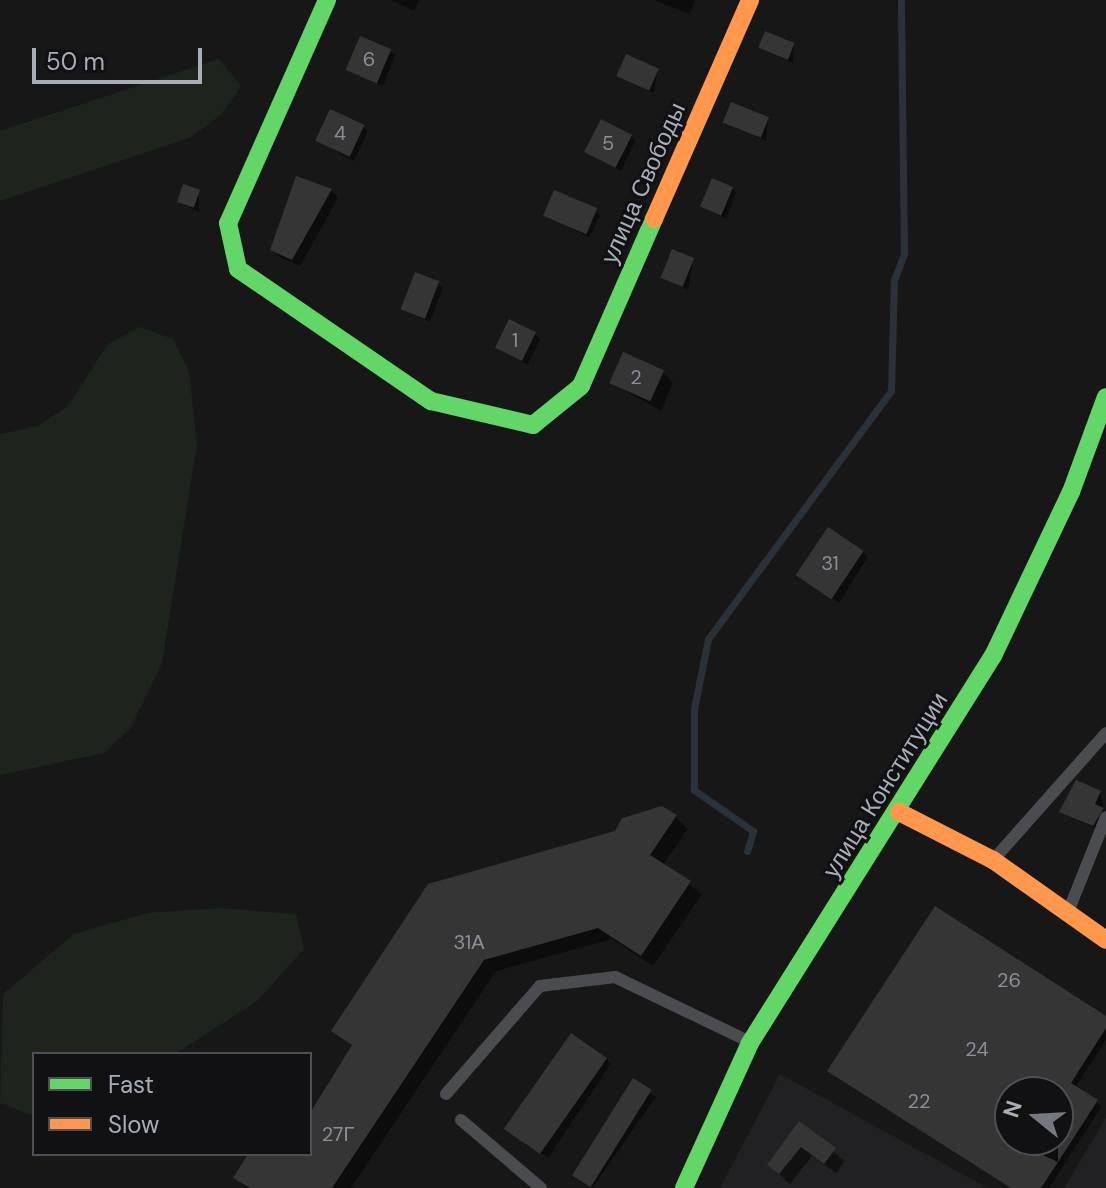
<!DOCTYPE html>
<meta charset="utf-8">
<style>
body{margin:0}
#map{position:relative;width:1106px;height:1188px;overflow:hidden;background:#171717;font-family:"DM Sans",sans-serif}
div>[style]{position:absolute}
.built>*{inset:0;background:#212123}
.green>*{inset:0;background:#1d241e}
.shadow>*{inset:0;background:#0007;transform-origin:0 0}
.stream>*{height:7px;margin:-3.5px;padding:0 3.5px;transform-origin:3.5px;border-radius:3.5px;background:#2a3239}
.building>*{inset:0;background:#353536;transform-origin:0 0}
.lane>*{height:12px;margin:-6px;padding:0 6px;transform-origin:6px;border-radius:6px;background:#4b4c50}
.fast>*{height:18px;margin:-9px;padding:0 9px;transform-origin:9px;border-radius:9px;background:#63d668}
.slow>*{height:18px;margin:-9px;padding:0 9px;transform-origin:9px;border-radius:9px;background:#ff974d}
span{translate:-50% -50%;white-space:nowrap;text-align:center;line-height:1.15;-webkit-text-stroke:6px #111113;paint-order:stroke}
.number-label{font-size:20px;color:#8b8f98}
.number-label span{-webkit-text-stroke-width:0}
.street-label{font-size:24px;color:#a8adb8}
.legend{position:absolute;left:32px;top:1052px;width:280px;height:104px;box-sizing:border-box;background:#111113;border:2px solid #4d4f55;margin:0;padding:10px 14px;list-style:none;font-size:24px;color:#a8adb8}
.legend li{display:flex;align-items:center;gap:16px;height:40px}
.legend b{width:40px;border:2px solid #4d4f55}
.north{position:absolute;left:994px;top:1076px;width:80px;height:80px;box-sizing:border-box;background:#111113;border:2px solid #4d4f55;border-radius:50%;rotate:288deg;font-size:22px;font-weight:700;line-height:32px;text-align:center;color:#a8adb8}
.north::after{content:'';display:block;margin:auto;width:28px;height:36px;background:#757880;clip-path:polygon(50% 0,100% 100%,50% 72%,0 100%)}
.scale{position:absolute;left:32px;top:48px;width:170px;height:36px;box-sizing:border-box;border:4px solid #a8adb8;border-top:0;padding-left:10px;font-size:24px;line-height:28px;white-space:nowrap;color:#a8adb8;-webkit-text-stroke:6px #111113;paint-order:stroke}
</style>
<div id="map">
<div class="built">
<i style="clip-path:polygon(780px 1074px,988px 1188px,720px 1188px)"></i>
<i style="clip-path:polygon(1106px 1118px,1106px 1188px,1064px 1188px)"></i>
</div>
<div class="green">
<i style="clip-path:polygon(219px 59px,241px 86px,221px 115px,189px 138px,0 201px,0 131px)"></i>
<i style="clip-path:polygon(140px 327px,173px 339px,189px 371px,197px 444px,162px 663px,130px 729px,104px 753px,0 775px,0 434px,38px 426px,68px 406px,107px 345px)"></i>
<i style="clip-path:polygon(221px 908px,296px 914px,304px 949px,257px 1001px,175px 1054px,34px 1054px,34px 1116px,0 1103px,3px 994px,74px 934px,147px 913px)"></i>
</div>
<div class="shadow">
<i style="clip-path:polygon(391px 0,419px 0,414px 11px)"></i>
<i style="clip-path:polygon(654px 0,695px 0,690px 14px)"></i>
<i style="clip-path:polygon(794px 44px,793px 63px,761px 48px)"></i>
<i style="clip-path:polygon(390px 51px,395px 55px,383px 86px,349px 69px)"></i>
<i style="clip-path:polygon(657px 71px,654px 93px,619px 75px)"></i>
<i style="clip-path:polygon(768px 119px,766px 141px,726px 121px)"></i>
<i style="clip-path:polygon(363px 127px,368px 131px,354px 161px,318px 141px)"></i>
<i style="clip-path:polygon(631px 136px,636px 141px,621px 171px,587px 152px)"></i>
<i style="clip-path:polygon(732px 188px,736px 193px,726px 219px,702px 206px)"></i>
<i style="clip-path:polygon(331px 190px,338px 198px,300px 266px,280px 257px,272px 250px)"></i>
<i style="clip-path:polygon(199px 192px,199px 212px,179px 202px)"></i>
<i style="left:555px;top:192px;width:51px;height:25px;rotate:27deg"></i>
<i style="clip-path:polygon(693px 260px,688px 290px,662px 277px)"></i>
<i style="clip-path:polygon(438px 283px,443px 288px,430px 322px,402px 309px)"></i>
<i style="clip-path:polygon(535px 334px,540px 339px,528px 365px,497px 348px)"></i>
<i style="clip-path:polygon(662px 372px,673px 383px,661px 411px,612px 383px)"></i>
<i style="clip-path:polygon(863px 552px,868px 557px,839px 603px,804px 580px)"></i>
<i style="clip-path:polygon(1100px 793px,1106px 815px,1098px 830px,1062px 812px)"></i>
<i style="clip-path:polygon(676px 817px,688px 829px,663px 865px,702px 894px,653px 966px,612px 939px,496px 971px,351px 1188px,246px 1188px,236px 1177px,250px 1154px,310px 1154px,310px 1117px,353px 1047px,334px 1030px,616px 832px)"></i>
<i style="clip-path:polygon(evenodd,1106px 1018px,1106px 1040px,1075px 1088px,1102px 1106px,1049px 1188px,1012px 1188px,835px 1075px,1106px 1018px,1010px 1092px,1058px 1092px,1058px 1140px,1010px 1140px,1010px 1092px)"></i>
<i style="clip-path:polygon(606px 1059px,611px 1064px,548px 1158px,513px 1134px)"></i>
<i style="clip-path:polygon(633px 1080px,656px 1097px,592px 1188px,578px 1179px)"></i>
<i style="clip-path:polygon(799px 1124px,845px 1161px,836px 1173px,812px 1156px,790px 1184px,769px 1165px)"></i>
</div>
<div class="stream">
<i style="left:747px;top:851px;width:21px;rotate:-73deg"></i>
<i style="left:753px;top:831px;width:72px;rotate:-145.2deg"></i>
<i style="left:694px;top:790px;width:81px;rotate:-90deg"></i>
<i style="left:694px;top:709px;width:71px;rotate:-78.7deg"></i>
<i style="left:708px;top:639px;width:308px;rotate:-53.6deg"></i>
<i style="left:891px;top:391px;width:111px;rotate:-88.5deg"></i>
<i style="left:894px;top:280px;width:28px;rotate:-69deg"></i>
<i style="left:904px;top:254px;width:254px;rotate:-90.7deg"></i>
</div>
<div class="building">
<i style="left:765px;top:31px;width:32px;height:18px;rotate:22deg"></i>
<i style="left:360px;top:36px;width:34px;height:37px;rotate:23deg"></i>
<i style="left:626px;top:54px;width:36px;height:24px;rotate:24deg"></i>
<i style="left:731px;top:102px;width:41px;height:22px;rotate:22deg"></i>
<i style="left:330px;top:109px;width:38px;height:35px;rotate:25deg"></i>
<i style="left:601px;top:119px;width:35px;height:37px;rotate:27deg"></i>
<i style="clip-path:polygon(296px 176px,332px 189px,292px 260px,270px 250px)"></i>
<i style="left:712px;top:178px;width:23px;height:31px;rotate:23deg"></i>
<i style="left:183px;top:184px;width:18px;height:19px;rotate:19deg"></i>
<i style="left:554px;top:190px;width:47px;height:28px;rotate:23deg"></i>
<i style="left:672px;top:249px;width:24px;height:31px;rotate:22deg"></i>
<i style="left:415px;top:272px;width:26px;height:40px;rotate:21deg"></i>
<i style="left:509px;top:319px;width:30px;height:32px;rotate:26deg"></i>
<i style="left:623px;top:352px;width:45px;height:34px;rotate:24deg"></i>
<i style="left:828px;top:527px;width:43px;height:58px;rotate:34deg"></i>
<i style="clip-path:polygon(1076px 780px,1101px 791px,1095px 804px,1104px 808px,1093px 826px,1059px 812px)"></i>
<i style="clip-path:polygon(662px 806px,677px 815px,650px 855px,691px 881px,641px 956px,598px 928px,484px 960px,332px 1188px,250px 1188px,233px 1178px,248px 1154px,310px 1154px,310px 1113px,352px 1045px,331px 1031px,428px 884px,615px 831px,622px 818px)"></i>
<i style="clip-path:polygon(935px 906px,1106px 1016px,1106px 1028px,1071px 1083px,1098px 1100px,1058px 1162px,1058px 1092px,1010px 1092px,1010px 1140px,1058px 1162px,1041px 1188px,1011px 1188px,827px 1071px)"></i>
<i style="left:571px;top:1033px;width:44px;height:117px;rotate:35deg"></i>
<i style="left:633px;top:1078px;width:22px;height:115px;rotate:32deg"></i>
<i style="clip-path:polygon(799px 1121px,836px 1148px,824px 1164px,801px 1147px,779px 1174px,767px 1165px)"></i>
</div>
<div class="lane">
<i style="left:995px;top:858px;width:167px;rotate:-48.4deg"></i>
<i style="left:1068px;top:912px;width:102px;rotate:-68.2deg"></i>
<i style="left:446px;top:1094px;width:143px;rotate:-49deg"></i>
<i style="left:540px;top:986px;width:76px;rotate:-6.8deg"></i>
<i style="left:615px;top:977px;width:148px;rotate:25.7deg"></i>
<i style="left:461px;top:1120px;width:105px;rotate:40.4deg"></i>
</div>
<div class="fast">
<i style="left:327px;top:0;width:244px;rotate:113.9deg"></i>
<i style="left:228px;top:223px;width:47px;rotate:77.7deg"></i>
<i style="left:238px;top:269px;width:234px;rotate:34.4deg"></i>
<i style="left:431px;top:401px;width:105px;rotate:13.2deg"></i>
<i style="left:533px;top:425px;width:62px;rotate:-39.1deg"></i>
<i style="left:581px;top:386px;width:182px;rotate:-66.4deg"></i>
<i style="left:684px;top:1188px;width:159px;rotate:-65.5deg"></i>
<i style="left:750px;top:1043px;width:457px;rotate:-57.9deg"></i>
<i style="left:993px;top:656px;width:182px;rotate:-64.6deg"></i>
<i style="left:1071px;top:492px;width:101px;rotate:-69.8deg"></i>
</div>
<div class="slow">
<i style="left:654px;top:219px;width:239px;rotate:-66.3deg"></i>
<i style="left:899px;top:812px;width:106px;rotate:27.1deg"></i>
<i style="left:993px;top:860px;width:138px;rotate:35.3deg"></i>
</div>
<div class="number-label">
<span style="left:369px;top:59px">6</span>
<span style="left:340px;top:133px">4</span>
<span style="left:608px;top:143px">5</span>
<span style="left:515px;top:340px">1</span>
<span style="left:636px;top:377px">2</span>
<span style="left:830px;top:563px">31</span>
<span style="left:469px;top:942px">31А</span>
<span style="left:1009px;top:980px">26</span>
<span style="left:977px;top:1049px">24</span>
<span style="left:919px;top:1101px">22</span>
<span style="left:338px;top:1134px">27Г</span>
</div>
<div class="street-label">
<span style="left:643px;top:183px;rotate:-66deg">улица Свободы</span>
<span style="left:885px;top:785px;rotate:-58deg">улица Конституции</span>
</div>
<ul class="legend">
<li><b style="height:10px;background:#63d668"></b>Fast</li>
<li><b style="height:10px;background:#ff974d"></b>Slow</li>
</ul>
<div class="north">N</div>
<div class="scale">50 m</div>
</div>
